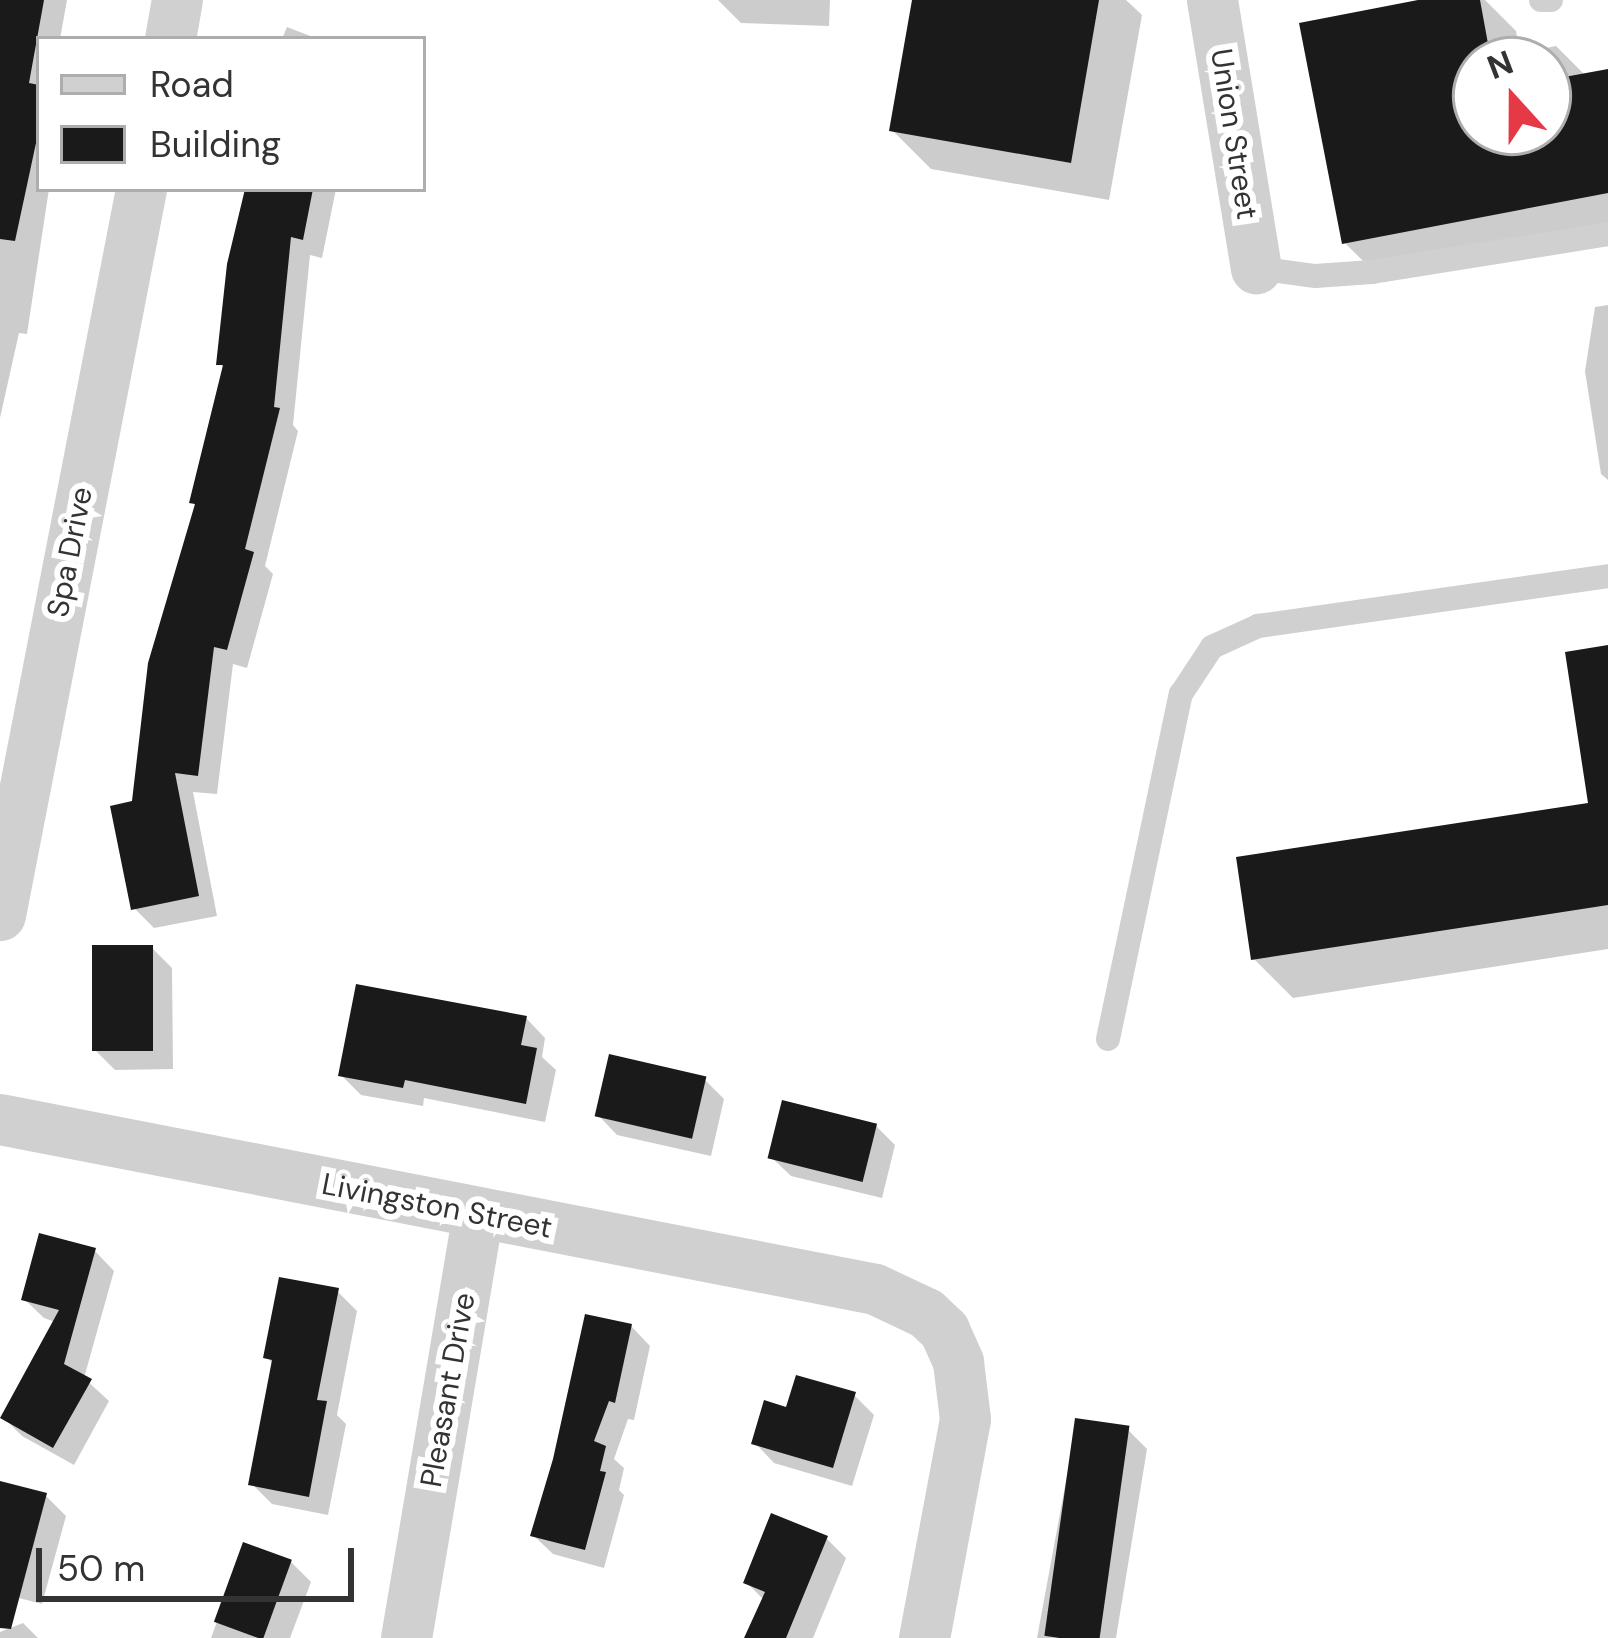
<!DOCTYPE html>
<style>
body{margin:0}
#map{position:relative;width:1608px;height:1638px;overflow:hidden;background:#fff;font-family:"DM Sans",sans-serif}
div>[style]{position:absolute}
.shadow>*{inset:0;background:#0003}
.building>*{inset:0;background:#1a1a1a;transform-origin:0 0}
.service>*{height:24px;margin:-12px;padding:0 12px;transform-origin:12px;border-radius:12px;background:#d0d0d0}
.minor>*{height:51px;margin:-25.5px;padding:0 25.5px;transform-origin:25.5px;border-radius:25.5px;background:#d0d0d0}
span{translate:-50% -50%;white-space:nowrap;text-align:center;line-height:1.15;-webkit-text-stroke:12px #fff;paint-order:stroke}
.street-label{font-size:30px;color:#333}
.legend{position:absolute;left:36px;top:36px;width:390px;height:156px;box-sizing:border-box;background:#fff;border:3px solid #adadad;margin:0;padding:15px 21px;list-style:none;font-size:36px;color:#333}
.legend li{display:flex;align-items:center;gap:24px;height:60px}
.legend b{width:60px;border:3px solid #adadad}
.north{position:absolute;left:1452px;top:36px;width:120px;height:120px;box-sizing:border-box;background:#fff;border:3px solid #adadad;border-radius:50%;rotate:339deg;font-size:33px;font-weight:700;line-height:48px;text-align:center;color:#333}
.north::after{content:'';display:block;margin:auto;width:42px;height:54px;background:#e63946;clip-path:polygon(50% 0,100% 100%,50% 72%,0 100%)}
.scale{position:absolute;left:36px;top:1548px;width:318px;height:54px;box-sizing:border-box;border:6px solid #333;border-top:0;padding-left:15px;font-size:36px;line-height:42px;white-space:nowrap;color:#333;-webkit-text-stroke:9px #fff;paint-order:stroke}
</style>
<div id="map">
<div class="shadow">
<i style="clip-path:polygon(0 0,67px 0,60px 39px,39px 39px,39px 189px,49px 189px,27px 334px,19px 333px,0 418px)"></i>
<i style="clip-path:polygon(718px 0,830px 0,829px 26px,741px 23px)"></i>
<i style="clip-path:polygon(915px 0,1126px 0,1142px 15px,1109px 200px,931px 169px,892px 130px)"></i>
<i style="clip-path:polygon(evenodd,1434px 0,1485px 0,1516px 31px,1520px 53px,1556px 46px,1586px 76px,1608px 72px,1608px 239px,1384px 282px,1345px 243px,1434px 0,1476px 60px,1548px 60px,1548px 132px,1476px 132px,1476px 60px)"></i>
<i style="clip-path:polygon(287px 27px,318px 39px,282px 39px)"></i>
<i style="clip-path:polygon(246px 189px,336px 189px,322px 258px,310px 255px,293px 425px,298px 431px,265px 566px,273px 574px,247px 668px,233px 664px,217px 794px,193px 792px,217px 916px,154px 928px,134px 908px,135px 804px,197px 507px,192px 502px,225px 369px,220px 364px)"></i>
<i style="clip-path:polygon(1608px 305px,1608px 480px,1601px 474px,1585px 371px,1595px 307px)"></i>
<i style="clip-path:polygon(1608px 648px,1608px 949px,1293px 998px,1254px 959px,1592px 805px)"></i>
<i style="clip-path:polygon(152px 948px,172px 968px,173px 1069px,115px 1070px,95px 1050px)"></i>
<i style="clip-path:polygon(526px 1018px,545px 1038px,542px 1057px,556px 1070px,545px 1122px,424px 1098px,423px 1106px,361px 1095px,341px 1075px)"></i>
<i style="clip-path:polygon(704px 1079px,724px 1099px,711px 1156px,617px 1135px,598px 1115px)"></i>
<i style="clip-path:polygon(875px 1125px,895px 1145px,882px 1198px,791px 1176px,771px 1157px)"></i>
<i style="clip-path:polygon(95px 1251px,114px 1271px,84px 1378px,109px 1401px,74px 1465px,22px 1436px,2px 1416px,55px 1322px,44px 1318px,24px 1299px)"></i>
<i style="clip-path:polygon(337px 1291px,357px 1311px,337px 1415px,346px 1424px,328px 1515px,272px 1504px,252px 1484px,274px 1365px,267px 1357px)"></i>
<i style="clip-path:polygon(631px 1326px,650px 1346px,634px 1420px,628px 1419px,614px 1459px,624px 1468px,619px 1490px,624px 1495px,604px 1568px,553px 1554px,533px 1535px)"></i>
<i style="clip-path:polygon(854px 1395px,874px 1415px,852px 1486px,774px 1463px,755px 1443px,788px 1411px)"></i>
<i style="clip-path:polygon(1077px 1421px,1127px 1429px,1147px 1449px,1116px 1638px,1037px 1638px)"></i>
<i style="clip-path:polygon(0 1484px,46px 1496px,66px 1516px,42px 1604px,0 1593px)"></i>
<i style="clip-path:polygon(826px 1538px,846px 1558px,813px 1638px,748px 1638px,764px 1600px,746px 1582px)"></i>
<i style="clip-path:polygon(245px 1545px,291px 1562px,311px 1582px,290px 1638px,211px 1638px)"></i>
<i style="clip-path:polygon(23px 1623px,38px 1638px,0 1638px,0 1632px)"></i>
</div>
<div class="building">
<i style="clip-path:polygon(0 0,44px 0,29px 83px,39px 85px,39px 129px,15px 241px,0 239px)"></i>
<i style="clip-path:polygon(912px 0,1099px 0,1071px 163px,889px 131px)"></i>
<i style="clip-path:polygon(1418px 0,1480px 0,1491px 60px,1476px 60px,1476px 132px,1548px 132px,1548px 80px,1608px 69px,1608px 193px,1342px 244px,1299px 23px)"></i>
<i style="clip-path:polygon(245px 189px,313px 189px,303px 240px,291px 237px,274px 407px,280px 408px,245px 549px,254px 552px,227px 650px,214px 647px,198px 776px,175px 773px,199px 896px,131px 910px,110px 806px,132px 801px,148px 663px,195px 504px,189px 503px,223px 365px,216px 365px,227px 264px)"></i>
<i style="clip-path:polygon(1608px 645px,1608px 905px,1251px 960px,1236px 857px,1588px 803px,1565px 652px)"></i>
<i style="left:92px;top:945px;width:61px;height:106px"></i>
<i style="clip-path:polygon(356px 984px,527px 1016px,521px 1045px,537px 1048px,526px 1104px,405px 1080px,403px 1088px,338px 1076px)"></i>
<i style="left:609px;top:1054px;width:100px;height:64px;rotate:13deg"></i>
<i style="left:782px;top:1100px;width:98px;height:60px;rotate:14deg"></i>
<i style="clip-path:polygon(39px 1233px,96px 1248px,64px 1364px,92px 1379px,53px 1448px,0 1418px,59px 1310px,21px 1300px)"></i>
<i style="clip-path:polygon(279px 1277px,339px 1288px,317px 1400px,327px 1401px,309px 1497px,248px 1485px,272px 1360px,263px 1358px)"></i>
<i style="clip-path:polygon(585px 1314px,632px 1324px,615px 1403px,609px 1401px,594px 1441px,606px 1446px,600px 1471px,606px 1472px,585px 1550px,530px 1536px,553px 1459px)"></i>
<i style="clip-path:polygon(796px 1375px,856px 1392px,833px 1468px,751px 1444px,764px 1400px,786px 1407px)"></i>
<i style="left:1075px;top:1418px;width:55px;height:220px;rotate:8deg"></i>
<i style="clip-path:polygon(0 1481px,47px 1493px,11px 1629px,0 1628px)"></i>
<i style="clip-path:polygon(771px 1513px,828px 1536px,786px 1638px,744px 1638px,765px 1592px,743px 1583px)"></i>
<i style="left:243px;top:1542px;width:52px;height:85px;rotate:20deg"></i>
</div>
<div class="service">
<i style="left:1541px;top:0;width:10px"></i>
<i style="left:1256px;top:268px;width:60px;rotate:7.7deg"></i>
<i style="left:1315px;top:276px;width:57px;rotate:-4deg"></i>
<i style="left:1372px;top:272px;width:239px;rotate:-9.1deg"></i>
<i style="left:1108px;top:1039px;width:353px;rotate:-78.1deg"></i>
<i style="left:1181px;top:694px;width:56px;rotate:-56.6deg"></i>
<i style="left:1212px;top:647px;width:51px;rotate:-24.5deg"></i>
<i style="left:1258px;top:626px;width:354px;rotate:-8.1deg"></i>
</div>
<div class="minor">
<i style="left:1212px;top:0;width:272px;rotate:80.7deg"></i>
<i style="left:170px;top:39px;width:40px;rotate:-80deg"></i>
<i style="left:0;top:915px;width:740px;rotate:-79.01deg"></i>
<i style="left:0;top:1119px;width:891px;rotate:10.99deg"></i>
<i style="left:875px;top:1289px;width:56px;rotate:25.2deg"></i>
<i style="left:926px;top:1313px;width:25px;rotate:43deg"></i>
<i style="left:944px;top:1330px;width:35px;rotate:66deg"></i>
<i style="left:958px;top:1362px;width:57px;rotate:83deg"></i>
<i style="left:965px;top:1419px;width:223px;rotate:100.6deg"></i>
<i style="left:406px;top:1638px;width:430px;rotate:-80.4deg"></i>
</div>
<div class="street-label">
<span style="left:1234px;top:134px;rotate:81deg">Union Street</span>
<span style="left:70px;top:552px;rotate:-79deg">Spa Drive</span>
<span style="left:437px;top:1206px;rotate:11deg">Livingston Street</span>
<span style="left:448px;top:1390px;rotate:-80deg">Pleasant Drive</span>
</div>
<ul class="legend">
<li><b style="height:15px;background:#d0d0d0"></b>Road</li>
<li><b style="height:33px;background:#1a1a1a"></b>Building</li>
</ul>
<div class="north">N</div>
<div class="scale">50 m</div>
</div>
